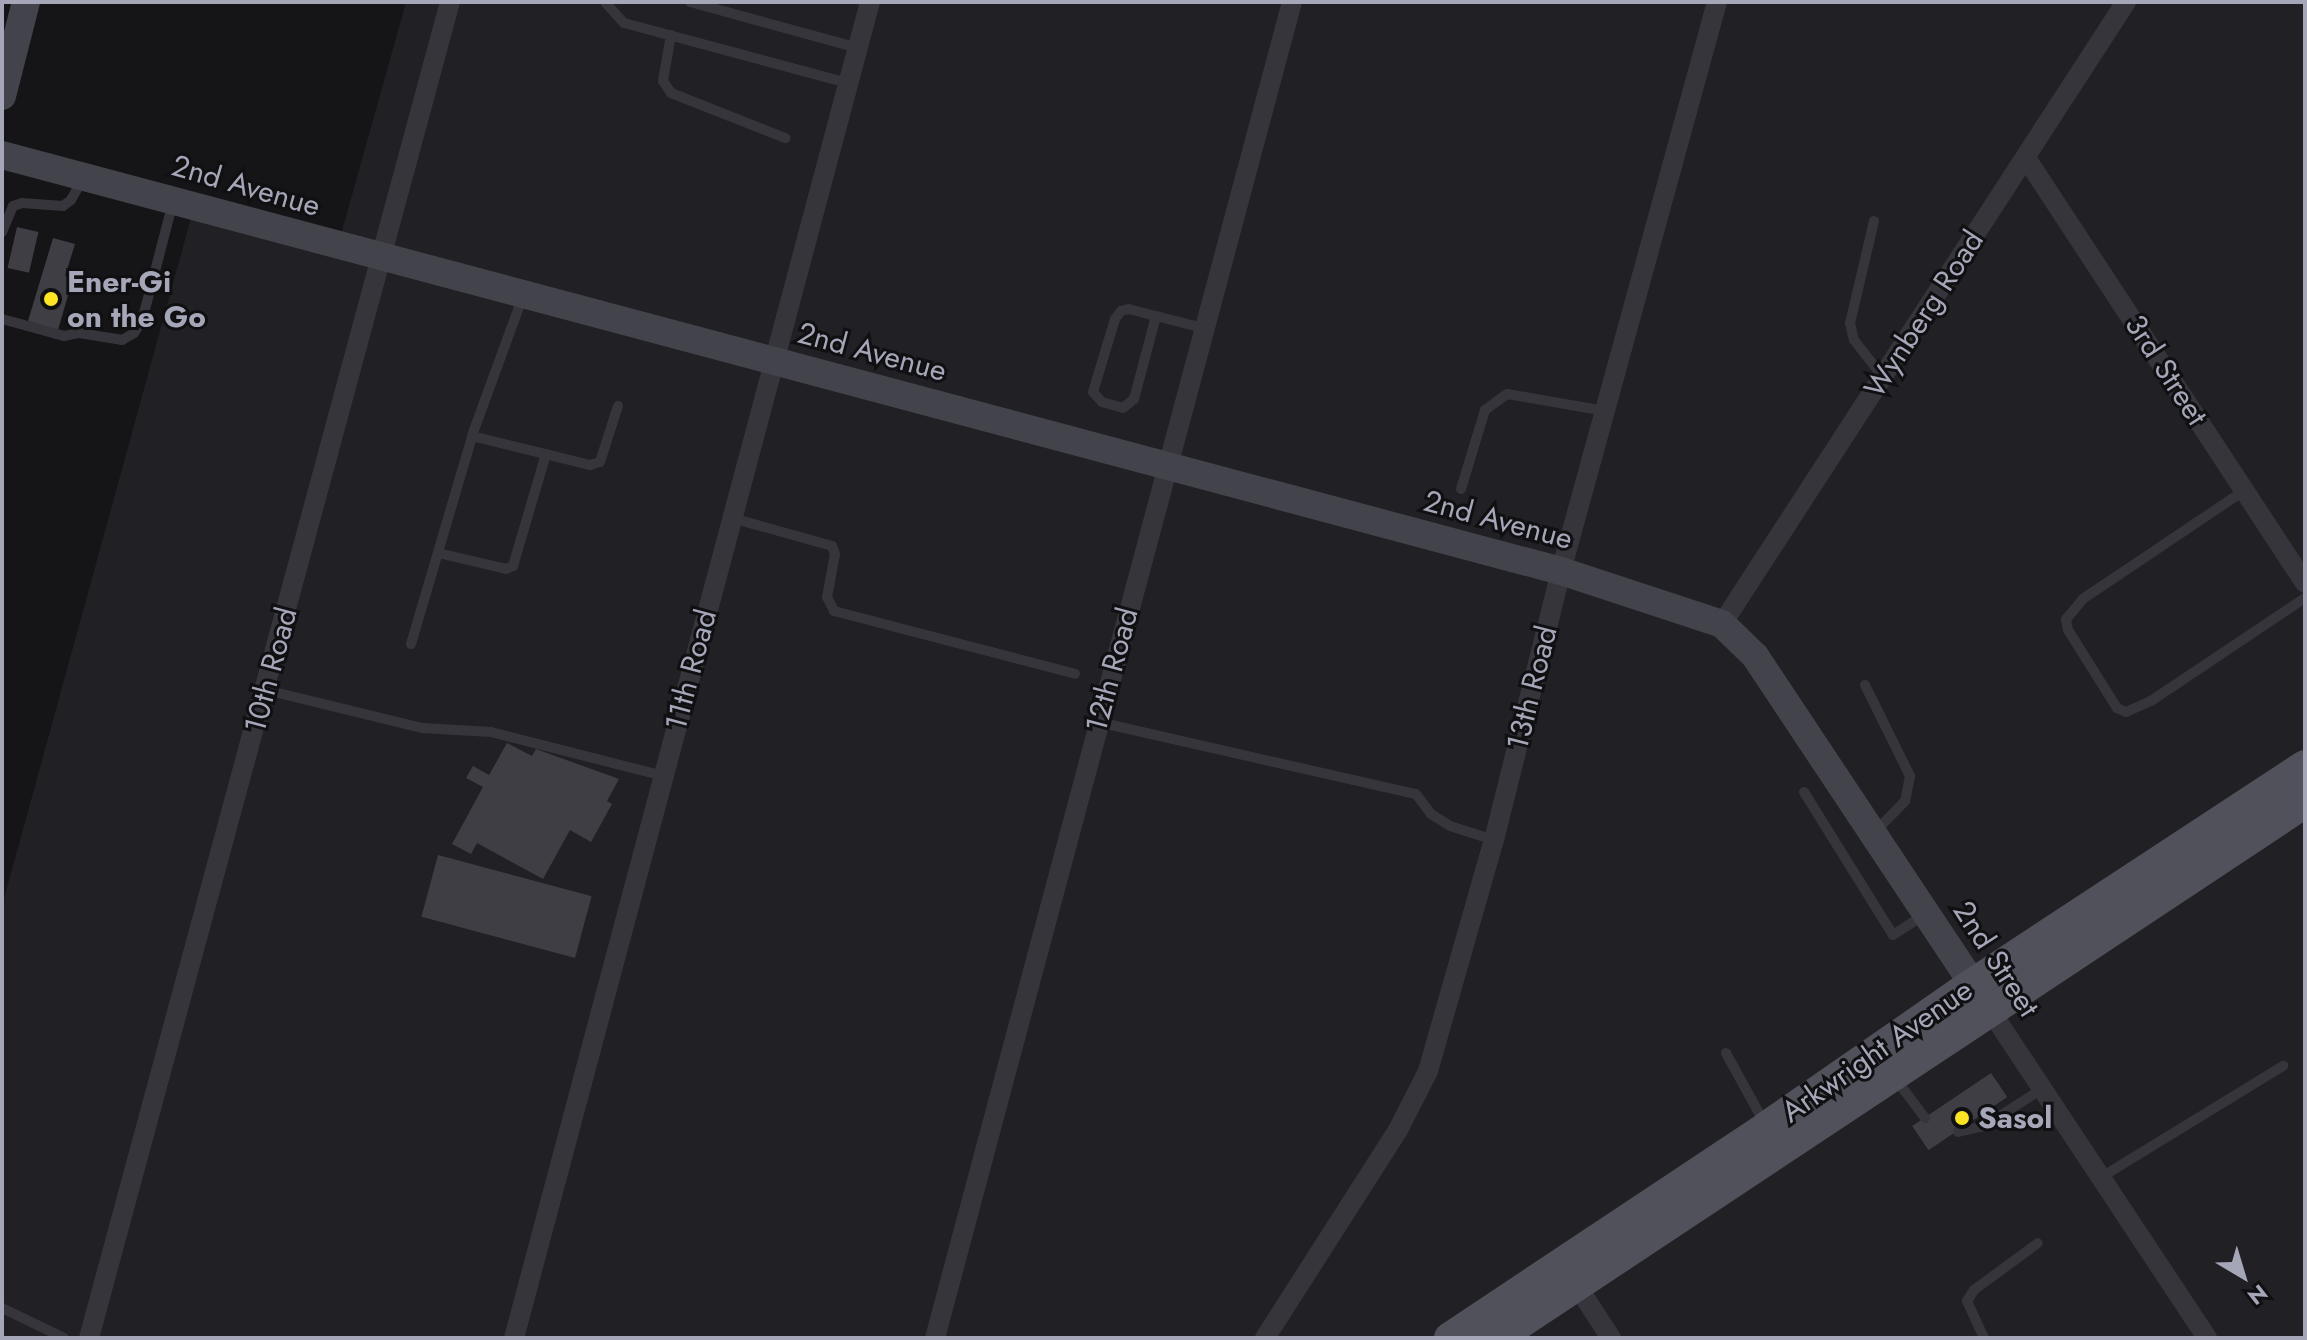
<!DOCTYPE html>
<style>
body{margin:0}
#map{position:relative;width:2307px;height:1340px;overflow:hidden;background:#151517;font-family:Jost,sans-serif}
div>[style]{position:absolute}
.built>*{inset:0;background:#212024}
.building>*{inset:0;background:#3e3e44;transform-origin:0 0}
.lane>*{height:10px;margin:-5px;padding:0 5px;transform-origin:5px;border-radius:5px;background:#36353c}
.street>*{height:20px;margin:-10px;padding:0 10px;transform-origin:10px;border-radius:10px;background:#36353c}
.secondary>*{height:28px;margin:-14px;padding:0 14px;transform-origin:14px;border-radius:14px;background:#43434c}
.primary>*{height:32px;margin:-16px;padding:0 16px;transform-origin:16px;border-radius:16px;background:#51515b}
.dots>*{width:22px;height:22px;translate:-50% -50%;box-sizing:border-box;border:4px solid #101012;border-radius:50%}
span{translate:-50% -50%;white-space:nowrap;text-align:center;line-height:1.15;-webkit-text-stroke:6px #101012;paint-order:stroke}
.street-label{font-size:30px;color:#a5a7b8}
.poi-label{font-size:30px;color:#a5a7b8;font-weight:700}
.left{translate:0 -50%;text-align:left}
.frame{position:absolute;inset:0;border:4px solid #a5a7b8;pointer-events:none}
.north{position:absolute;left:2203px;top:1236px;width:80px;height:80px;-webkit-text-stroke:6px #101012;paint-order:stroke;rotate:142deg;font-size:22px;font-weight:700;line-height:32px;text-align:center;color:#a5a7b8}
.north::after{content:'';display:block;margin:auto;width:28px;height:36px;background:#a5a7b8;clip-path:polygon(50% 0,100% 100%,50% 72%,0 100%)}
</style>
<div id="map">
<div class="built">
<i style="clip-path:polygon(406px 2px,2305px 2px,2305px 1338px,2px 1338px,2px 906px,194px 207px,337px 249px)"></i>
</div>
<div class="building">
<i style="left:17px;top:227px;width:22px;height:42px;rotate:13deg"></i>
<i style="clip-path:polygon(53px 238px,75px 244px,65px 276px,73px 278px,58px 330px,28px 321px)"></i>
<i style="clip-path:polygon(507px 743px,532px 756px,536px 749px,619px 779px,607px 801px,612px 804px,591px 842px,570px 830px,543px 879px,477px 843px,471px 854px,452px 844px,483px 787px,466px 778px,473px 766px,489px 775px)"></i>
<i style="left:438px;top:855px;width:159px;height:64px;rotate:15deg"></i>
<i style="left:1991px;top:1073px;width:29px;height:95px;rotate:56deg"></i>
</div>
<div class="lane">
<i style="left:605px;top:2px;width:28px;rotate:48deg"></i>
<i style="left:624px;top:23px;width:232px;rotate:15deg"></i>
<i style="left:690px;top:2px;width:174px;rotate:15.3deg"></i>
<i style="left:671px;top:35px;width:47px;rotate:99.9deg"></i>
<i style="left:663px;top:81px;width:14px;rotate:56deg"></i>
<i style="left:671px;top:93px;width:123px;rotate:21.5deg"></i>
<i style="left:1874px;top:221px;width:105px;rotate:103.2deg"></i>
<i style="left:1850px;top:323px;width:17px;rotate:77deg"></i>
<i style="left:1854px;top:340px;width:47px;rotate:51.9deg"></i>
<i style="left:2px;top:232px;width:28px;rotate:-67deg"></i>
<i style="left:13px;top:206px;width:9px;rotate:-18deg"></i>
<i style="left:22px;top:203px;width:41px;rotate:4.2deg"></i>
<i style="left:63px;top:206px;width:10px;rotate:-37deg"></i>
<i style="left:71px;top:200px;width:25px;rotate:-61deg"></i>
<i style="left:1156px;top:316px;width:86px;rotate:104.8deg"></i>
<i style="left:1134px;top:399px;width:14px;rotate:141deg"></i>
<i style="left:1123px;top:408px;width:22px;rotate:-164deg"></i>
<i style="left:1102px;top:402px;width:13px;rotate:-132deg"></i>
<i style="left:1093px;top:392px;width:76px;rotate:-73.2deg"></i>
<i style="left:1115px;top:319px;width:10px;rotate:-53deg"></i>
<i style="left:1121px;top:311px;width:8px;rotate:-14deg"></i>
<i style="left:1129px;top:309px;width:28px;rotate:15deg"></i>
<i style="left:1156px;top:316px;width:49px;rotate:14.3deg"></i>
<i style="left:2px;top:319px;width:64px;rotate:15.3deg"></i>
<i style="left:64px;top:336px;width:15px;rotate:-11deg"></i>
<i style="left:79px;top:333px;width:44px;rotate:9.2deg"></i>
<i style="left:122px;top:340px;width:14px;rotate:-30deg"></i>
<i style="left:134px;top:333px;width:14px;rotate:-56deg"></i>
<i style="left:142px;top:321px;width:123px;rotate:-75.4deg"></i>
<i style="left:472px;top:436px;width:122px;rotate:13.8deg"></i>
<i style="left:590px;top:465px;width:10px;rotate:-17deg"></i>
<i style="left:600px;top:462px;width:59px;rotate:-72.2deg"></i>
<i style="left:1461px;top:489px;width:83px;rotate:-73.1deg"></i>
<i style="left:1485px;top:410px;width:27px;rotate:-36deg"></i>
<i style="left:1507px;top:394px;width:99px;rotate:9.8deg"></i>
<i style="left:2245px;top:490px;width:195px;rotate:146.1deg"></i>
<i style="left:2083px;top:599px;width:26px;rotate:130deg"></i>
<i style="left:2066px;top:619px;width:11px;rotate:80deg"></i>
<i style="left:2068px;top:630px;width:92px;rotate:57.9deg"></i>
<i style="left:2117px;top:708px;width:10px;rotate:24deg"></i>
<i style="left:2126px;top:712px;width:27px;rotate:-24deg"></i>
<i style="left:2151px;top:701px;width:185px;rotate:-33.8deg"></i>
<i style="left:732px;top:518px;width:104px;rotate:15.6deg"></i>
<i style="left:832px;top:546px;width:9px;rotate:69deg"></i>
<i style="left:835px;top:554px;width:44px;rotate:100.5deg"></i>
<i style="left:827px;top:597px;width:16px;rotate:63deg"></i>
<i style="left:834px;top:611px;width:249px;rotate:14.6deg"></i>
<i style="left:438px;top:553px;width:70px;rotate:13.2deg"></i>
<i style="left:506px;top:569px;width:8px;rotate:-23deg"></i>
<i style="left:513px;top:566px;width:117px;rotate:-73.6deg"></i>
<i style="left:411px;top:644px;width:223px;rotate:-73.6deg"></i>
<i style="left:474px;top:430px;width:143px;rotate:-69.9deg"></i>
<i style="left:1865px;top:685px;width:102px;rotate:63.7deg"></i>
<i style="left:1910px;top:776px;width:25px;rotate:101deg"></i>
<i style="left:1905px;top:801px;width:43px;rotate:134.1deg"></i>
<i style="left:266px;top:690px;width:161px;rotate:13.7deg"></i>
<i style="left:422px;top:728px;width:69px;rotate:3.3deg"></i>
<i style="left:491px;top:732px;width:178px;rotate:14.3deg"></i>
<i style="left:1098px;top:722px;width:326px;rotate:12.8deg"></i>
<i style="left:1416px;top:794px;width:25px;rotate:53deg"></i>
<i style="left:1431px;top:814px;width:22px;rotate:32deg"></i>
<i style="left:1450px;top:826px;width:46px;rotate:17.7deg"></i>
<i style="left:1804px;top:792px;width:168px;rotate:58.1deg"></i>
<i style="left:1893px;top:935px;width:38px;rotate:-33deg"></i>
<i style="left:1726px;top:1053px;width:79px;rotate:61.2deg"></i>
<i style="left:1895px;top:1078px;width:50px;rotate:53.1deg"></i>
<i style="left:1958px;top:1132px;width:27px;rotate:-13deg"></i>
<i style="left:1984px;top:1126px;width:69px;rotate:-32.5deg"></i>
<i style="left:2100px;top:1178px;width:215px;rotate:-31.5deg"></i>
<i style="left:2px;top:1308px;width:69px;rotate:25.8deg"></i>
<i style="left:1984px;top:1338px;width:41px;rotate:-114.7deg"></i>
<i style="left:1967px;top:1301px;width:13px;rotate:-58deg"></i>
<i style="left:1974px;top:1290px;width:79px;rotate:-36.3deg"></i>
</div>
<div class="street">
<i style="left:2026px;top:158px;width:508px;rotate:56.72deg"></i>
<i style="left:1722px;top:624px;width:742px;rotate:-57deg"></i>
<i style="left:1992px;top:1013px;width:390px;rotate:56.5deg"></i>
<i style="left:1572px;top:1278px;width:72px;rotate:57deg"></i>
<i style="left:89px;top:1338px;width:1384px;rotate:-74.88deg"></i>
<i style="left:514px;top:1338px;width:1383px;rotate:-75.08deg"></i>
<i style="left:935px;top:1338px;width:1383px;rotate:-75.04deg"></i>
<i style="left:1265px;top:1338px;width:247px;rotate:-57.4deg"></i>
<i style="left:1398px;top:1130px;width:66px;rotate:-63deg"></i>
<i style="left:1428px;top:1071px;width:240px;rotate:-74.1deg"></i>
<i style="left:1494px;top:840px;width:277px;rotate:-76deg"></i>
<i style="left:1561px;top:571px;width:590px;rotate:-74.67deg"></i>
</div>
<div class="secondary">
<i style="left:2px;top:96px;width:97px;rotate:-75.7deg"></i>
<i style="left:2px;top:155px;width:1614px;rotate:14.94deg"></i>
<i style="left:1561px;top:571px;width:169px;rotate:18.2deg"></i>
<i style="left:1722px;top:624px;width:46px;rotate:44.1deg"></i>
<i style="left:1755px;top:656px;width:414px;rotate:56.4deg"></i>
</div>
<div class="primary">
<i style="left:1450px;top:1338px;width:381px;rotate:-33.6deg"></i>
<i style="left:1767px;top:1127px;width:251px;rotate:-34.8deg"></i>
<i style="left:1973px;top:984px;width:397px;rotate:-33.3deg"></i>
<i style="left:1497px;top:1338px;width:970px;rotate:-33.56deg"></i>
</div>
<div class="dots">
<i style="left:51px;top:299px;background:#fde526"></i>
<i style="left:1962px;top:1118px;background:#fde526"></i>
</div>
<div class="street-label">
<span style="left:246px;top:186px;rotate:16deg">2nd Avenue</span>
<span style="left:1924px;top:314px;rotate:-57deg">Wynberg Road</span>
<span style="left:872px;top:352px;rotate:15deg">2nd Avenue</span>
<span style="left:2166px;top:370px;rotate:57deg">3rd Street</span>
<span style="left:1498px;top:520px;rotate:15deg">2nd Avenue</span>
<span style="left:271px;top:670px;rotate:-75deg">10th Road</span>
<span style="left:691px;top:670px;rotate:-75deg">11th Road</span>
<span style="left:1112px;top:670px;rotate:-75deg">12th Road</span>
<span style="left:1532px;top:688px;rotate:-76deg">13th Road</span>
<span style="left:1996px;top:959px;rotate:57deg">2nd Street</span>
<span style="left:1877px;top:1051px;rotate:-35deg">Arkwright Avenue</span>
</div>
<div class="poi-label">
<span class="left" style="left:67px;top:299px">Ener-Gi<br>on the Go</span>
<span class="left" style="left:1978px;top:1118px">Sasol</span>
</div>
<div class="frame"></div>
<div class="north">N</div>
</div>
